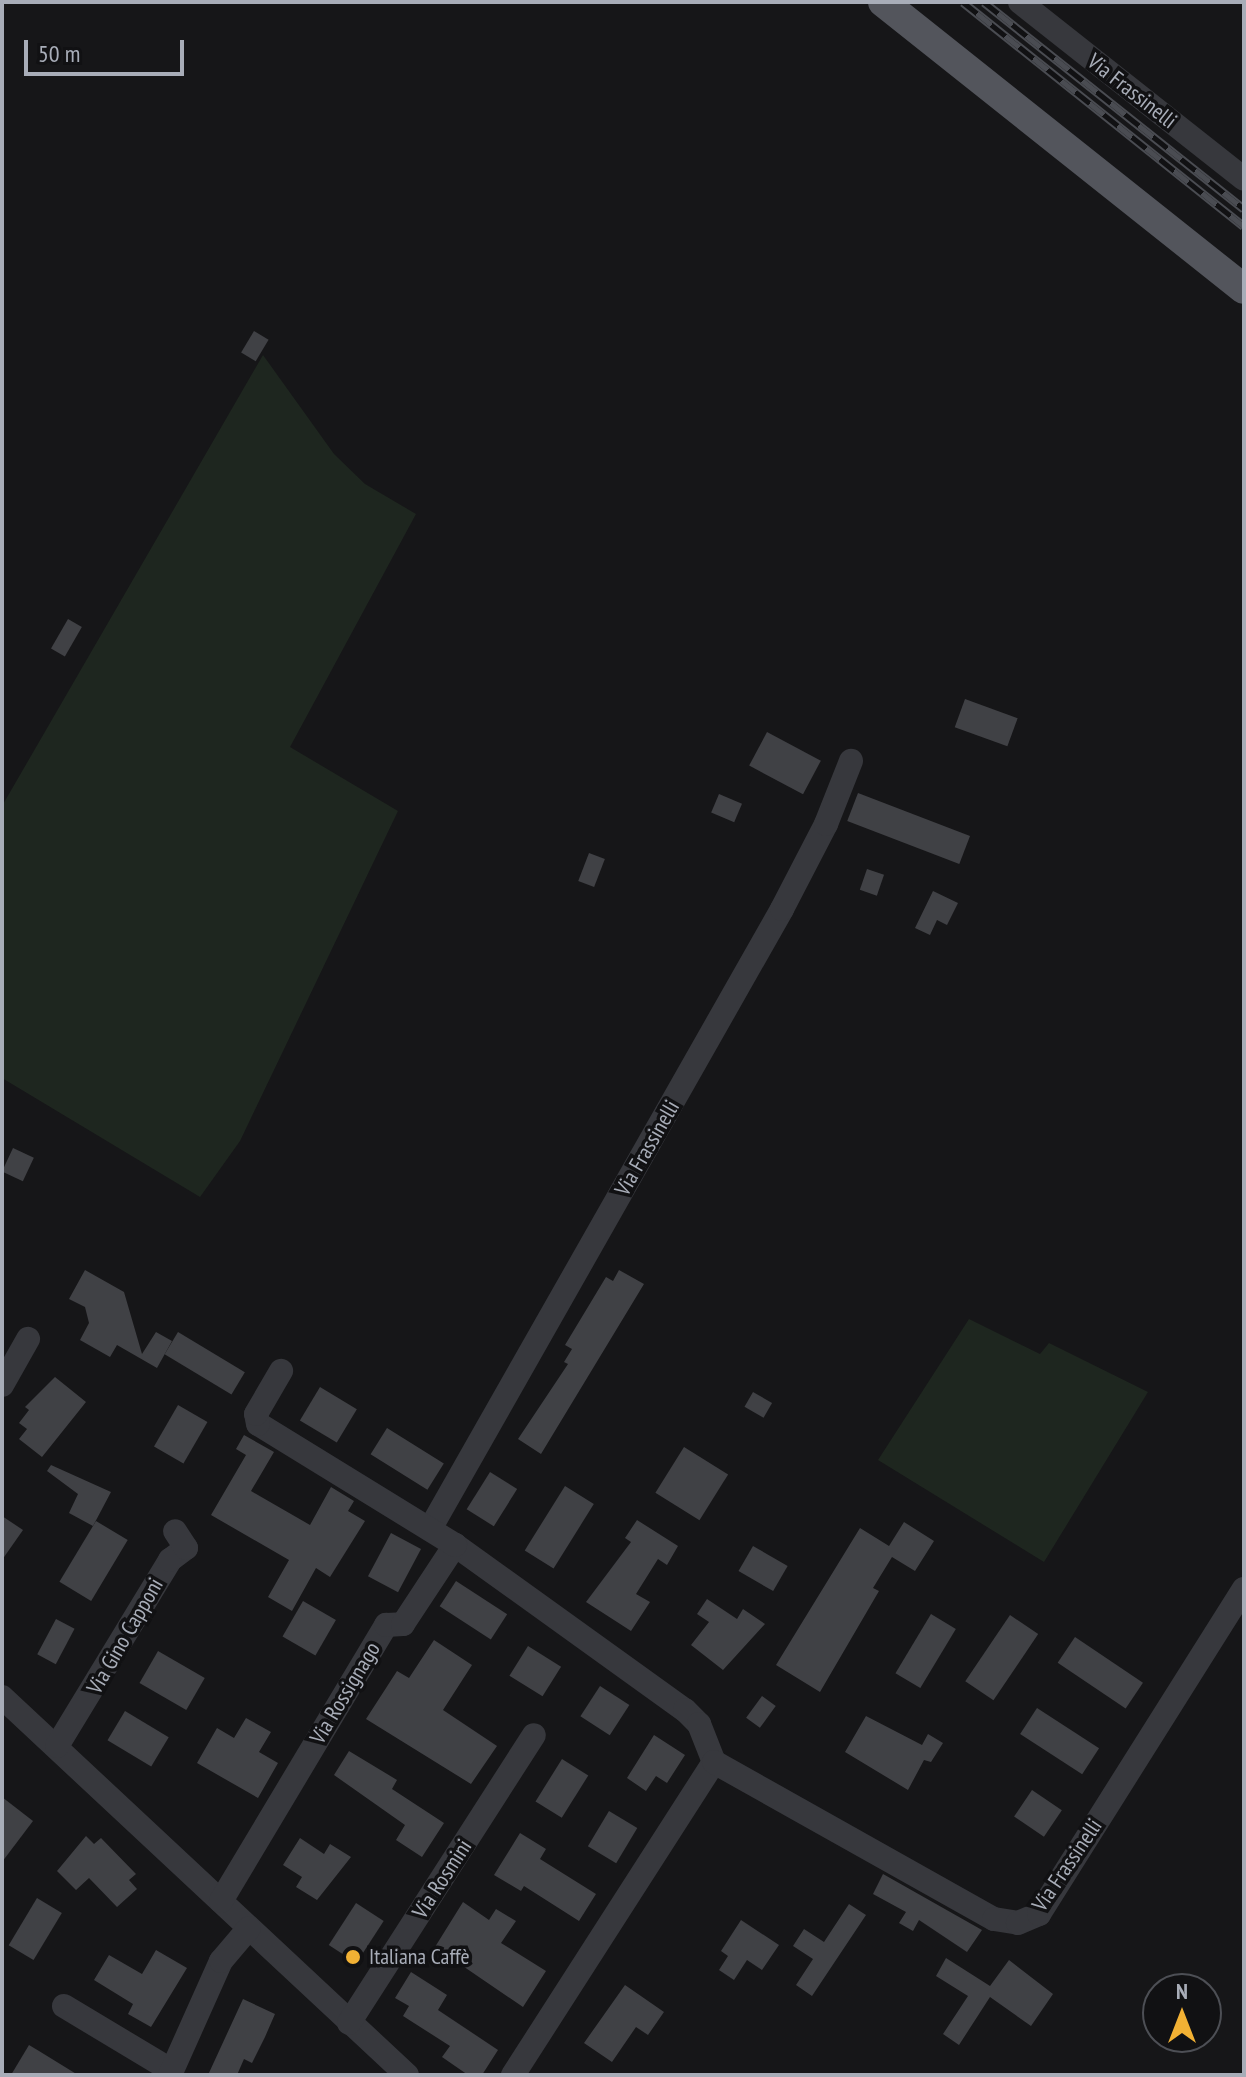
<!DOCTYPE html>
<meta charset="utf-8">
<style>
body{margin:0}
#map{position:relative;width:1246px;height:2077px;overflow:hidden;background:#161618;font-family:"PT Sans Narrow",sans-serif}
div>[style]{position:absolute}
.green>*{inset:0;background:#1e261f}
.building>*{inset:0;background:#404145;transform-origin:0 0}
.minor>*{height:24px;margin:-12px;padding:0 12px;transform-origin:12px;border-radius:12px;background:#37383d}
.major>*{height:30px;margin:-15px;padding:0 15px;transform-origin:15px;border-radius:15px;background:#53555c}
.rail>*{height:9px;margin-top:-4.5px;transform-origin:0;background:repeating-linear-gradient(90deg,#111113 0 18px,#4a4c52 0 36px);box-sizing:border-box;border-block:2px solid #4a4c52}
.dots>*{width:22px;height:22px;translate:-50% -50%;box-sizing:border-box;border:4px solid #111113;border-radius:50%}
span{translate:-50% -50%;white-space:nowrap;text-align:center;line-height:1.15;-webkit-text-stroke:7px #111113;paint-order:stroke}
.street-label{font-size:22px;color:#a8adb8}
.poi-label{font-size:22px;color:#a8adb8}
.left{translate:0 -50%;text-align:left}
.frame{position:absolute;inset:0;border:4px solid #a8adb8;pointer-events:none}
.north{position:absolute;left:1142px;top:1973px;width:80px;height:80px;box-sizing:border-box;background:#111113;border:2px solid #4d4f55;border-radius:50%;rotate:0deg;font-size:22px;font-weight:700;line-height:32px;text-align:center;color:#a8adb8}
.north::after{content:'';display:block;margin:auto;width:28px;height:36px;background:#f2b134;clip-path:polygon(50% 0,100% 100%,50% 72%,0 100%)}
.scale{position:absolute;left:24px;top:40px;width:160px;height:36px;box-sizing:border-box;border:4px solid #a8adb8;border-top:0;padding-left:10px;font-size:24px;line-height:28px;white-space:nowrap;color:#a8adb8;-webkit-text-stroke:6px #111113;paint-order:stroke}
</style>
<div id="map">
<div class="green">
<i style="clip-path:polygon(263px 355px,334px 454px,365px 484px,416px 514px,290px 747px,398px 811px,240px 1141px,200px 1197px,2px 1078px,2px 806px)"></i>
<i style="clip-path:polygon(969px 1319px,1040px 1354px,1049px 1343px,1148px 1392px,1044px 1562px,878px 1460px)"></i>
</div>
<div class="building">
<i style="left:254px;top:331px;width:17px;height:25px;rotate:31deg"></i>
<i style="left:68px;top:619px;width:16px;height:34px;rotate:30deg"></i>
<i style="left:965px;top:699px;width:56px;height:30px;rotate:20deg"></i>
<i style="left:767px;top:732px;width:61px;height:38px;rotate:28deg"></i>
<i style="left:858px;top:793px;width:120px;height:30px;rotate:21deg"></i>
<i style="left:719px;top:794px;width:25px;height:20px;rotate:23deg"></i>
<i style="left:589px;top:853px;width:17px;height:30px;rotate:21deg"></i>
<i style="left:867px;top:869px;width:18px;height:22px;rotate:19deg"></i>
<i style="clip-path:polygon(933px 891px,958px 903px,947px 925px,937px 920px,930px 935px,915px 928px)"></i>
<i style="left:13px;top:1148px;width:23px;height:26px;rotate:25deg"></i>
<i style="clip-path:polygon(85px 1270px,124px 1292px,142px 1354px,156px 1332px,172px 1341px,157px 1368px,117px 1345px,110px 1357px,80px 1340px,89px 1323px,85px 1307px,69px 1299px)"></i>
<i style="clip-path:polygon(619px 1270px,644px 1284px,541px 1454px,518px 1439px,568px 1364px,564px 1362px,572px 1349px,565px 1345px,606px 1277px,613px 1281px)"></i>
<i style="left:178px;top:1332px;width:78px;height:26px;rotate:31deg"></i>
<i style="clip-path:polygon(55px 1377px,86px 1402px,42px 1457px,19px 1439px,27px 1429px,19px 1423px,29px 1410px,25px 1407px)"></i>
<i style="left:320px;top:1387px;width:43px;height:39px;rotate:31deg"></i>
<i style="left:753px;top:1392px;width:22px;height:17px;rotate:30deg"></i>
<i style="left:178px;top:1405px;width:34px;height:48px;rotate:30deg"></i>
<i style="left:387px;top:1428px;width:67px;height:31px;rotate:32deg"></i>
<i style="clip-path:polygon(244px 1435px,274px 1452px,251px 1491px,310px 1525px,331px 1487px,354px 1501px,348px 1511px,365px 1521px,330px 1577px,316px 1568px,292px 1611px,268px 1597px,289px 1560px,211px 1515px,246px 1455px,236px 1449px)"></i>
<i style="left:684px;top:1447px;width:52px;height:54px;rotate:32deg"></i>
<i style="clip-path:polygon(51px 1465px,111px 1492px,93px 1526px,69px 1513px,78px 1494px,47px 1471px)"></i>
<i style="left:490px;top:1472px;width:32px;height:44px;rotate:32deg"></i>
<i style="left:565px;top:1486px;width:34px;height:76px;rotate:32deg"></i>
<i style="clip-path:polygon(2px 1516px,23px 1530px,2px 1560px)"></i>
<i style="clip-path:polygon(637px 1520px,678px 1546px,667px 1565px,658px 1559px,636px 1594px,650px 1602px,631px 1631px,586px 1602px,631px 1542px,625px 1538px)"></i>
<i style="left:96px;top:1521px;width:37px;height:71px;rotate:31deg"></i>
<i style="clip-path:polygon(904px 1522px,934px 1541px,915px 1571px,892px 1557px,873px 1588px,879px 1591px,820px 1692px,776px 1665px,860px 1528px,889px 1546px)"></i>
<i style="left:391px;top:1533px;width:34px;height:49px;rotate:28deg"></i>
<i style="left:753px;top:1546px;width:40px;height:29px;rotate:30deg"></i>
<i style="left:456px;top:1581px;width:61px;height:30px;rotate:33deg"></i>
<i style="clip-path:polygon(707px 1599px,737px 1619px,743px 1609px,765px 1624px,723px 1670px,691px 1645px,709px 1622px,697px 1614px)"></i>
<i style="left:303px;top:1601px;width:38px;height:41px;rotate:30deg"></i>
<i style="left:931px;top:1614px;width:29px;height:69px;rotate:31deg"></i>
<i style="left:1010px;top:1615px;width:34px;height:80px;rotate:34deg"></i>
<i style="left:56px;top:1619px;width:21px;height:40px;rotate:28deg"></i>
<i style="left:1075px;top:1637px;width:82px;height:31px;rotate:34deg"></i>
<i style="clip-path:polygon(434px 1640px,472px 1665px,443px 1710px,497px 1746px,471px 1784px,366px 1719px,397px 1671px,409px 1678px)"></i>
<i style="left:528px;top:1646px;width:39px;height:35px;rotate:32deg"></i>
<i style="left:158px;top:1651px;width:54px;height:37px;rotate:30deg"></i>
<i style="left:600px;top:1686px;width:35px;height:36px;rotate:33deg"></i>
<i style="left:762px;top:1696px;width:17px;height:27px;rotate:36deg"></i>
<i style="left:1037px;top:1708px;width:74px;height:31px;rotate:33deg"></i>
<i style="left:125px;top:1711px;width:51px;height:34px;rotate:31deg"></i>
<i style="clip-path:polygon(866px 1716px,922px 1745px,928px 1734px,943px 1743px,931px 1762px,924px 1760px,908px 1790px,845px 1752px)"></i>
<i style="clip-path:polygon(246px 1718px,271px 1732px,259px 1752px,278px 1763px,258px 1798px,197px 1763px,217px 1728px,234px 1738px)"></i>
<i style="clip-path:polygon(654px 1735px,685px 1755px,667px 1783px,656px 1776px,646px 1791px,627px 1778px)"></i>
<i style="clip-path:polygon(349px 1751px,397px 1780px,392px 1789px,444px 1823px,422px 1857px,396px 1840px,405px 1825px,334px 1775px)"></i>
<i style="left:562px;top:1759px;width:31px;height:50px;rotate:32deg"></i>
<i style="left:1032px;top:1790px;width:36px;height:32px;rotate:34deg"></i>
<i style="clip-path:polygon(2px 1797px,33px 1821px,2px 1862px)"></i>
<i style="left:609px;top:1811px;width:33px;height:41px;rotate:31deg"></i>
<i style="clip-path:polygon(520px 1833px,546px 1849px,540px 1859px,596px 1894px,579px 1921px,524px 1886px,521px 1891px,494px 1875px)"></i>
<i style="clip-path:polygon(86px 1836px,94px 1844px,101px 1838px,136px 1874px,129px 1880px,137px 1889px,117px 1907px,89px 1878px,76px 1890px,57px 1871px)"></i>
<i style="clip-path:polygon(300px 1838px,324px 1854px,330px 1844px,351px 1857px,317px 1900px,296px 1887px,302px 1877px,283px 1865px)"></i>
<i style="clip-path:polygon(883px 1874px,982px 1930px,967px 1952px,919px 1920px,913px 1931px,899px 1923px,906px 1912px,873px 1894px)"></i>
<i style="left:37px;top:1898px;width:29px;height:55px;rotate:31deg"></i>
<i style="clip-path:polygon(463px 1902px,489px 1920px,496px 1909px,516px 1921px,501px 1943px,546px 1971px,523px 2007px,435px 1947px)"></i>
<i style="left:356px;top:1903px;width:33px;height:50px;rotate:33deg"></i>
<i style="clip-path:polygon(849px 1904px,866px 1915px,812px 1996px,796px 1985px,813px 1959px,793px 1946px,804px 1929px,824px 1942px)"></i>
<i style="clip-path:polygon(741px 1920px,779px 1945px,762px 1970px,747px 1960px,734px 1980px,719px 1970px,728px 1956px,721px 1951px)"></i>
<i style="clip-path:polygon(156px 1950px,187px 1968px,151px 2027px,128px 2014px,133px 2004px,94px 1980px,109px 1955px,142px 1974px)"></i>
<i style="clip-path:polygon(946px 1958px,990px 1986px,1009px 1960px,1053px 1994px,1031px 2026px,990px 1997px,959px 2045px,943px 2034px,968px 1996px,936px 1976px)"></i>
<i style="clip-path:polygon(411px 1972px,447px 1995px,438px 2010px,498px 2050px,482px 2075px,468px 2075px,442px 2057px,450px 2046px,403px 2016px,409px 2006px,395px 1998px)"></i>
<i style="clip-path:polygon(625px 1985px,664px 2012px,648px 2035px,636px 2027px,612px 2062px,584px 2043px)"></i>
<i style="clip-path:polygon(243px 1999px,275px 2014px,265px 2037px,252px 2063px,244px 2059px,237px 2075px,208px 2075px)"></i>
<i style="clip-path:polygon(29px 2045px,39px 2051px,78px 2075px,11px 2075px)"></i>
</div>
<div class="minor">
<i style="left:1020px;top:2px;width:285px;rotate:38.3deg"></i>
<i style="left:2px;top:1385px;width:53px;rotate:-60.5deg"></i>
<i style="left:430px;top:1529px;width:713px;rotate:-60.41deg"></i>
<i style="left:782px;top:909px;width:96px;rotate:-62.6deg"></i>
<i style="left:826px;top:824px;width:68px;rotate:-68.4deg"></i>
<i style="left:455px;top:1545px;width:283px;rotate:35.7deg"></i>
<i style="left:685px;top:1710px;width:20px;rotate:45deg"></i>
<i style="left:699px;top:1724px;width:41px;rotate:68.5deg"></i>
<i style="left:2px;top:1697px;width:554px;rotate:43.03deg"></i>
<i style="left:57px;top:1746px;width:218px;rotate:-58.7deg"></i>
<i style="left:170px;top:1560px;width:20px;rotate:-37deg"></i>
<i style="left:186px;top:1548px;width:20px;rotate:-123deg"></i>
<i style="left:221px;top:1901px;width:322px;rotate:-59.1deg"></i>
<i style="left:386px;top:1625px;width:17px;rotate:-3deg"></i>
<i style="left:403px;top:1624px;width:95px;rotate:-56.6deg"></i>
<i style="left:455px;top:1545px;width:231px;rotate:-148.4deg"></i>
<i style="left:258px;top:1424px;width:10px;rotate:-101deg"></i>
<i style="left:256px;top:1414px;width:50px;rotate:-59.8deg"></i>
<i style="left:64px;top:2006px;width:126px;rotate:31deg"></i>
<i style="left:349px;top:2023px;width:342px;rotate:-57.3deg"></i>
<i style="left:170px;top:2075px;width:125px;rotate:-65.9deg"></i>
<i style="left:221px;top:1961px;width:43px;rotate:-49.7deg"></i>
<i style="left:513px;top:2075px;width:372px;rotate:-57.3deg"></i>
<i style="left:714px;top:1762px;width:321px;rotate:29.3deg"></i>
<i style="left:994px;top:1919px;width:24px;rotate:9deg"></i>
<i style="left:1018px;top:1923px;width:23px;rotate:-23deg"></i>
<i style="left:1039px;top:1914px;width:384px;rotate:-57.8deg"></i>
</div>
<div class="major">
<i style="left:883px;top:2px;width:461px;rotate:38.5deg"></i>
</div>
<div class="rail">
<i style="left:963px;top:2px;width:359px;rotate:38.6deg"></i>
<i style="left:984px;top:2px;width:332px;rotate:38.5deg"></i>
</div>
<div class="dots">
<i style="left:353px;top:1957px;background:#f2b134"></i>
</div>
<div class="street-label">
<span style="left:1132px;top:91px;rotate:38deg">Via Frassinelli</span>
<span style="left:647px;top:1148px;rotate:-60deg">Via Frassinelli</span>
<span style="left:125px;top:1636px;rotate:-60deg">Via Gino Capponi</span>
<span style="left:345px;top:1693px;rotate:-59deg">Via Rossignago</span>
<span style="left:1067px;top:1865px;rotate:-56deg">Via Frassinelli</span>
<span style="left:442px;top:1879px;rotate:-57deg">Via Rosmini</span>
</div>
<div class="poi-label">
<span class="left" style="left:369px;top:1957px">Italiana Caffè</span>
</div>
<div class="frame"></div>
<div class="north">N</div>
<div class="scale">50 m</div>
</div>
